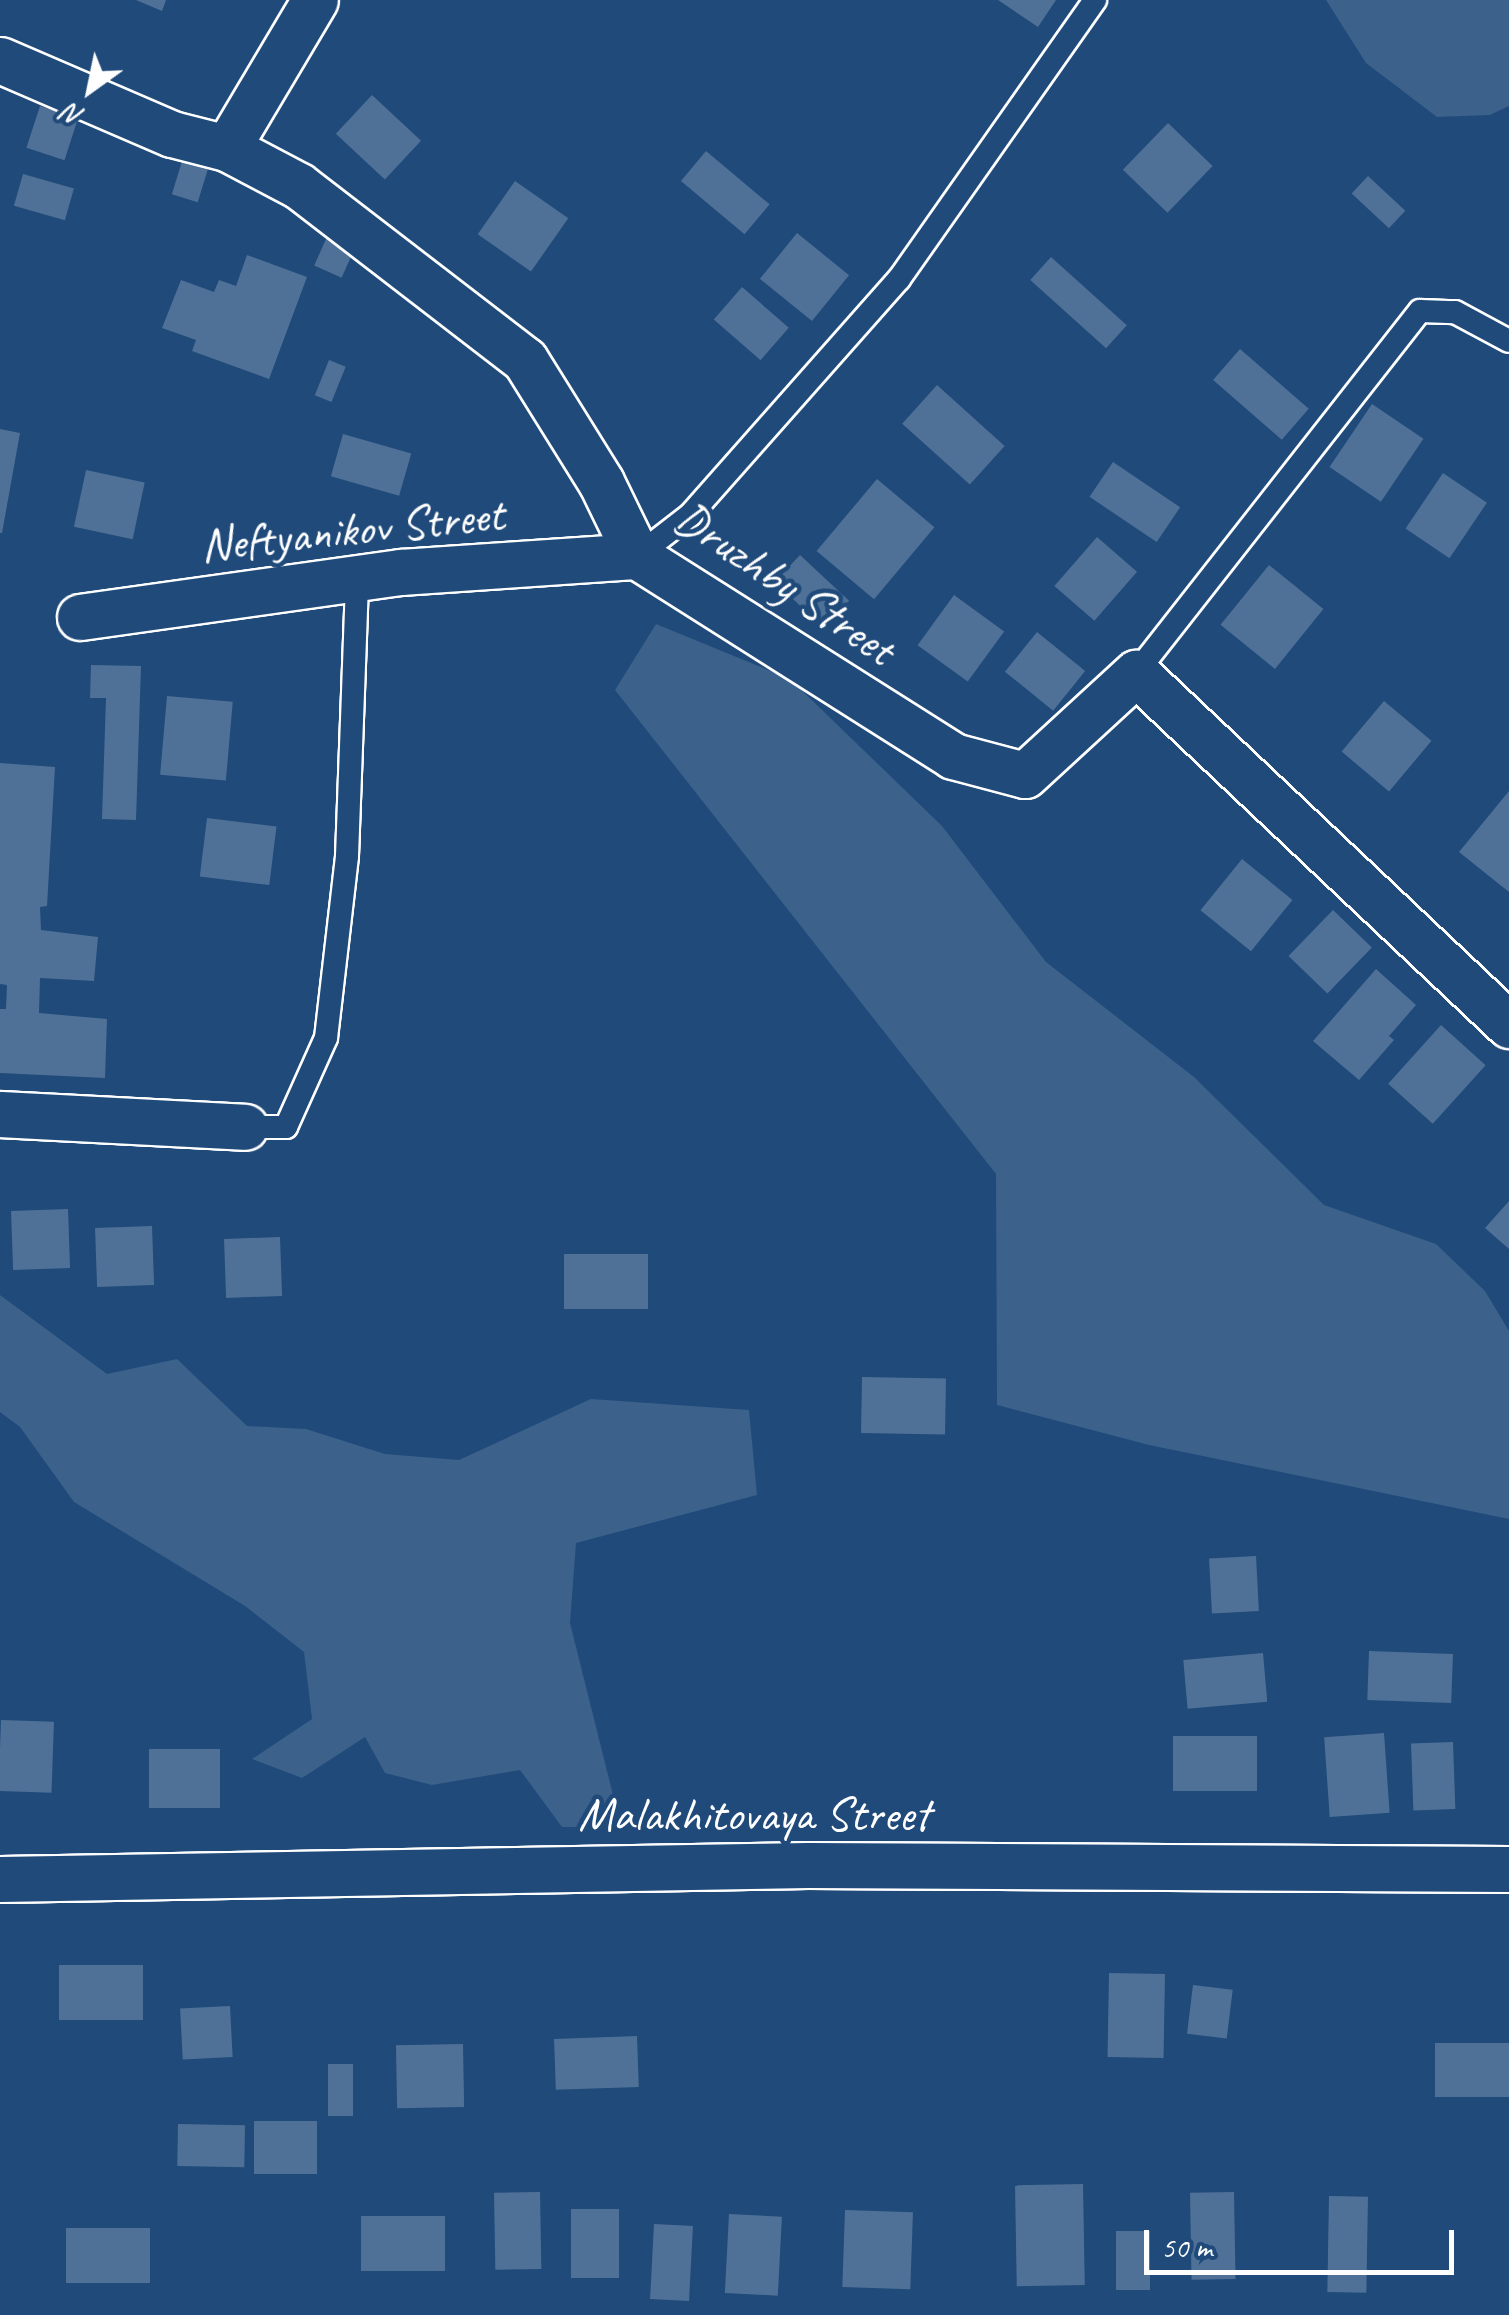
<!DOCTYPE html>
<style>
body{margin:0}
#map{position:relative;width:1509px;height:2315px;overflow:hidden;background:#1f4a7a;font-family:Caveat,sans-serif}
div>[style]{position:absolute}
.green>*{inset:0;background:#3c618b}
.building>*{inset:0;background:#507197;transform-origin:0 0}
.roads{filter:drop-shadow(2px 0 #fff) drop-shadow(-2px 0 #fff) drop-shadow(0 2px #fff) drop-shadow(0 -2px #fff)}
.lane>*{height:22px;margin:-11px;padding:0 11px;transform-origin:11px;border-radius:11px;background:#1f4a7a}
.street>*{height:45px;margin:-22.5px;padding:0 22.5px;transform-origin:22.5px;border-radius:22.5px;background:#1f4a7a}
span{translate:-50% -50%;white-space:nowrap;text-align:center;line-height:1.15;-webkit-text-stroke:9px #1f4a7a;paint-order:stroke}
.street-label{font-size:48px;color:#fff}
.north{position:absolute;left:40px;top:40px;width:100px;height:100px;-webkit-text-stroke:8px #1f4a7a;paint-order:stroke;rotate:213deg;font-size:28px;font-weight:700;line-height:40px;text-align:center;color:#fff}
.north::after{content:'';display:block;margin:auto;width:35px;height:45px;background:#fff;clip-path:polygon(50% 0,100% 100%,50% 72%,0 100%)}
.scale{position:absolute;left:1144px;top:2230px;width:310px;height:45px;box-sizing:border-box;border:5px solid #fff;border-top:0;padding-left:12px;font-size:30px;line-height:35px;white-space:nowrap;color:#fff;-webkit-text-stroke:8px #1f4a7a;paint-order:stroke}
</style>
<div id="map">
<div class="green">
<i style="clip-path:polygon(1326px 0,1509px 0,1509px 106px,1490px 115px,1437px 117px,1366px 63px)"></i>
<i style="clip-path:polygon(656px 624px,790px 679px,942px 826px,1046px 962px,1194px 1077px,1324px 1205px,1436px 1244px,1485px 1291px,1509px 1331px,1509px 1519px,1149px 1445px,997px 1405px,996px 1174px,615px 690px)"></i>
<i style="clip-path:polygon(0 1295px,107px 1374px,177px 1359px,247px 1426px,306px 1429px,385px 1454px,459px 1460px,591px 1399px,749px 1410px,757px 1495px,576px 1543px,570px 1623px,621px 1827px,562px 1827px,520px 1770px,432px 1785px,385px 1773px,365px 1737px,302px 1778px,252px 1759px,312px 1719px,304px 1652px,245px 1606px,74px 1502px,20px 1427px,0 1412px)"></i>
</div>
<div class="building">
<i style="clip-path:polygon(136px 0,166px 0,162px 11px)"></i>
<i style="clip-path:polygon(998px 0,1056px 0,1038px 27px)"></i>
<i style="left:372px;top:95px;width:67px;height:53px;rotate:43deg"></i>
<i style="left:40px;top:106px;width:40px;height:44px;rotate:18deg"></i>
<i style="left:1168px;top:123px;width:62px;height:65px;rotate:44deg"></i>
<i style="left:706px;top:151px;width:83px;height:39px;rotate:40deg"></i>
<i style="left:183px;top:158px;width:27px;height:38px;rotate:17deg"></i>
<i style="left:23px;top:174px;width:53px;height:33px;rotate:16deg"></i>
<i style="left:1368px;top:176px;width:51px;height:24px;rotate:43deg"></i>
<i style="left:515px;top:181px;width:65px;height:65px;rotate:35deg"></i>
<i style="left:797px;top:233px;width:67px;height:59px;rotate:39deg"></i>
<i style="left:326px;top:239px;width:30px;height:29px;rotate:24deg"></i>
<i style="clip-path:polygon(247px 255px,307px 277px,269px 379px,192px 351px,196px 340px,162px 328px,181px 280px,214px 292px,219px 280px,236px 286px)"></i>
<i style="left:1051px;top:257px;width:102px;height:31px;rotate:42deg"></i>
<i style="left:742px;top:287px;width:62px;height:43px;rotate:41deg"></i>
<i style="left:1240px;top:349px;width:91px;height:41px;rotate:41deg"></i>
<i style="left:329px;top:360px;width:18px;height:38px;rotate:22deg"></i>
<i style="left:937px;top:385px;width:91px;height:52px;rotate:42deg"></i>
<i style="left:1372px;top:404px;width:62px;height:76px;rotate:34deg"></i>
<i style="clip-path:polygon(0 429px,20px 433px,2px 533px,0 533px)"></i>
<i style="left:343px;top:434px;width:71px;height:44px;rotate:16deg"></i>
<i style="left:1113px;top:462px;width:81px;height:42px;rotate:34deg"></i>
<i style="left:86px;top:470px;width:60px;height:58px;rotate:12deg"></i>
<i style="left:1443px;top:473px;width:53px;height:67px;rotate:34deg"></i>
<i style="left:877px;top:479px;width:75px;height:94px;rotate:40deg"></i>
<i style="left:1097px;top:537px;width:53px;height:65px;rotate:41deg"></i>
<i style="left:800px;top:555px;width:67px;height:37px;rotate:43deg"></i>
<i style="left:1269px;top:565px;width:70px;height:77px;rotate:39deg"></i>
<i style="left:954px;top:595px;width:62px;height:62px;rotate:36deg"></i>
<i style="left:1037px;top:632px;width:62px;height:51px;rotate:39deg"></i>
<i style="clip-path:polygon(91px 665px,141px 666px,136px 820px,102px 819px,106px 698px,90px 698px)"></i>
<i style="left:167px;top:696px;width:66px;height:79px;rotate:5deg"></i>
<i style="left:1384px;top:701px;width:62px;height:66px;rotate:40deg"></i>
<i style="clip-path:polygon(0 763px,55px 767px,47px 906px,40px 907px,41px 930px,98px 937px,94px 981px,40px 978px,39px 1013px,107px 1019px,105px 1078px,0 1073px,0 1009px,6px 1009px,7px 985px,0 984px)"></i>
<i style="clip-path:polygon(1509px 791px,1509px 892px,1459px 852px)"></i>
<i style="left:207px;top:818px;width:70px;height:59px;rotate:7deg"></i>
<i style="left:1242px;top:859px;width:65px;height:66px;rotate:39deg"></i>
<i style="left:1333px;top:910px;width:54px;height:64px;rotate:44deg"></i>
<i style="clip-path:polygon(1376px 969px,1416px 1005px,1389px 1036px,1394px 1040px,1359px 1080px,1313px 1041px)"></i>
<i style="left:1441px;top:1025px;width:60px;height:79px;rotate:42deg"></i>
<i style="clip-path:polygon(1509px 1201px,1509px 1249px,1485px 1228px)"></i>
<i style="left:68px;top:1209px;width:59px;height:57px;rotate:88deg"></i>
<i style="left:152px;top:1226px;width:59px;height:57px;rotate:88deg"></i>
<i style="left:280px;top:1237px;width:59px;height:56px;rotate:88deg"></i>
<i style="left:564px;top:1254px;width:84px;height:55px"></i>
<i style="left:862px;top:1377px;width:84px;height:56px;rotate:1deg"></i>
<i style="left:1256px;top:1556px;width:55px;height:47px;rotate:87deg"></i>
<i style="left:1369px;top:1651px;width:84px;height:49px;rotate:2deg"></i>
<i style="left:1263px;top:1653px;width:49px;height:80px;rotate:85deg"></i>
<i style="left:1px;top:1720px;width:53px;height:71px;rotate:2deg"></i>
<i style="left:1384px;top:1733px;width:80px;height:60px;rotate:86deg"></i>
<i style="left:1173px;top:1736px;width:84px;height:55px"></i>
<i style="left:1453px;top:1742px;width:67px;height:42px;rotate:88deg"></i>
<i style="left:220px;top:1749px;width:59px;height:71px;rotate:90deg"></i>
<i style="left:59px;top:1965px;width:84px;height:55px"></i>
<i style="left:1109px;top:1973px;width:56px;height:84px;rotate:1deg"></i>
<i style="left:1193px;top:1985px;width:40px;height:49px;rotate:7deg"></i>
<i style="left:230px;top:2006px;width:51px;height:50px;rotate:87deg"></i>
<i style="left:637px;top:2036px;width:51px;height:83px;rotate:88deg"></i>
<i style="left:1435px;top:2043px;width:74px;height:54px"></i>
<i style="left:463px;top:2044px;width:63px;height:67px;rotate:89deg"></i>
<i style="left:328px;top:2064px;width:25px;height:52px"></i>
<i style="left:254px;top:2121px;width:63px;height:53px"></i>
<i style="left:178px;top:2124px;width:67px;height:42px;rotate:1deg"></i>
<i style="left:1083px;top:2184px;width:101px;height:68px;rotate:89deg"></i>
<i style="left:540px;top:2192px;width:77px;height:46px;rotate:89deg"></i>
<i style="left:1234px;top:2192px;width:87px;height:44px;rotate:89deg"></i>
<i style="left:1329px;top:2196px;width:39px;height:96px;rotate:1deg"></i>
<i style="left:571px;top:2209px;width:48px;height:69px"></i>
<i style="left:845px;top:2210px;width:68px;height:77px;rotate:2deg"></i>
<i style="left:729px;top:2214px;width:53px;height:79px;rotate:3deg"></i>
<i style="left:361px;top:2216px;width:84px;height:55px"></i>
<i style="left:654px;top:2224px;width:39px;height:75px;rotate:3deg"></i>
<i style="left:66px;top:2228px;width:84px;height:55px"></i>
<i style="left:1116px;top:2231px;width:34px;height:59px"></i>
</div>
<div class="roads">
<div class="lane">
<i style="left:637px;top:556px;width:67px;rotate:-37.7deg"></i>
<i style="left:690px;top:515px;width:315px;rotate:-48.5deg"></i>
<i style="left:899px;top:279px;width:341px;rotate:-54.9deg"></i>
<i style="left:1136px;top:673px;width:460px;rotate:-51.9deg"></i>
<i style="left:1420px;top:311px;width:35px;rotate:2deg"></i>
<i style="left:1455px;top:312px;width:61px;rotate:28.2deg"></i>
<i style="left:245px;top:1127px;width:41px"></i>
<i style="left:286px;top:1127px;width:98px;rotate:-65.8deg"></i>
<i style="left:326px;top:1038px;width:183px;rotate:-83.4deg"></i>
<i style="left:347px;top:856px;width:278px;rotate:-87.9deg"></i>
</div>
<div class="street">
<i style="left:0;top:60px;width:187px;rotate:23.3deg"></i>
<i style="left:172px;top:134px;width:57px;rotate:14.3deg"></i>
<i style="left:227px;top:148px;width:81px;rotate:27.8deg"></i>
<i style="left:299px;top:186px;width:285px;rotate:37.6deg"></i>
<i style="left:525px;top:360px;width:144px;rotate:58.1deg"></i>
<i style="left:601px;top:482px;width:82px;rotate:64.1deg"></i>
<i style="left:637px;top:556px;width:374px;rotate:32.3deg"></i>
<i style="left:953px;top:756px;width:74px;rotate:14.8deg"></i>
<i style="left:1025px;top:775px;width:151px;rotate:-42.6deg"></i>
<i style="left:1136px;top:673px;width:513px;rotate:43.34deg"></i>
<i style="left:227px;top:148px;width:172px;rotate:-59.3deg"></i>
<i style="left:80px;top:617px;width:324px;rotate:-8deg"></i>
<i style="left:401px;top:572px;width:237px;rotate:-3.9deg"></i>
<i style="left:0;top:1114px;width:245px;rotate:3deg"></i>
<i style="left:0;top:1879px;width:808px;rotate:-0.99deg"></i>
<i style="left:808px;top:1865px;width:701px;rotate:0.33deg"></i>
</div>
</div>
<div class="street-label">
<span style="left:352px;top:530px;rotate:-6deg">Neftyanikov Street</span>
<span style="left:785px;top:583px;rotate:34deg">Druzhby Street</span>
<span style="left:754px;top:1815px">Malakhitovaya Street</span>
</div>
<div class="north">N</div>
<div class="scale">50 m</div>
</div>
